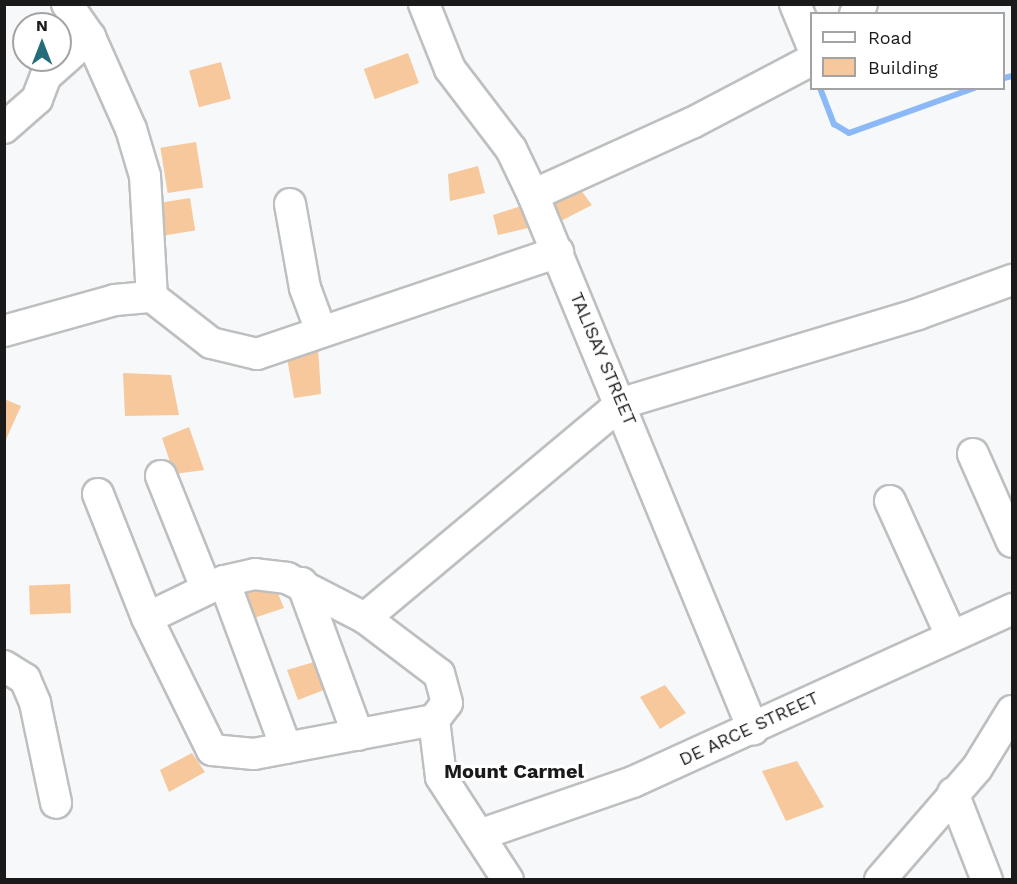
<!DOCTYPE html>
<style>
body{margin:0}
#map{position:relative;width:1017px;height:884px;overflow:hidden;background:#f6f8f9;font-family:"Work Sans",sans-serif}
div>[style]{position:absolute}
.stream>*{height:6px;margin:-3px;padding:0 3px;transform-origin:3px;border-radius:3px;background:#8bb9f8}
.building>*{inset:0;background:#f6c89c;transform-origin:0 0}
.roads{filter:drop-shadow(2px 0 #bdbfc0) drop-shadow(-2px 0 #bdbfc0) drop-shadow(0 2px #bdbfc0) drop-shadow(0 -2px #bdbfc0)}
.minor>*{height:30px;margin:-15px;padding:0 15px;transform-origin:15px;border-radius:15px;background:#fff}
span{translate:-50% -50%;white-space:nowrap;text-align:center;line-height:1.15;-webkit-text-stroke:6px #fff;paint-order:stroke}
.street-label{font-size:18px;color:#1a1a1b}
.neighbourhood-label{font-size:20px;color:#1a1a1b;font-weight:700}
.frame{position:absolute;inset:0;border:6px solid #1a1a1b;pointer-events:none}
.legend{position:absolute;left:810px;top:12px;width:195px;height:78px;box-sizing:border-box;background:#fff;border:2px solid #a3a3a4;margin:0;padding:8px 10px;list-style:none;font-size:18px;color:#1a1a1b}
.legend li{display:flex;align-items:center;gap:12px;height:30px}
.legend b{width:30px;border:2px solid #a3a3a4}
.north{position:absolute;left:12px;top:12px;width:60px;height:60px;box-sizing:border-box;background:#fff;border:2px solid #a3a3a4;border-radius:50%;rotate:0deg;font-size:16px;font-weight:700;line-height:24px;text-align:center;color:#1a1a1b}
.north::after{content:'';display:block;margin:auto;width:21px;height:27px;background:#246c79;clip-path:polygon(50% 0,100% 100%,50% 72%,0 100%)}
</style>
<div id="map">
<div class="stream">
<i style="left:1004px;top:78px;width:8px;rotate:-14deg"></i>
<i style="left:820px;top:88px;width:39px;rotate:69deg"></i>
<i style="left:834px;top:124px;width:17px;rotate:31deg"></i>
<i style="left:849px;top:133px;width:133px;rotate:-19.8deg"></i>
</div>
<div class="building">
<i style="left:408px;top:53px;width:32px;height:47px;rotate:70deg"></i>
<i style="left:221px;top:62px;width:38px;height:33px;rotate:75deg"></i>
<i style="left:196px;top:142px;width:46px;height:36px;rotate:81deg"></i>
<i style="clip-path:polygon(478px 166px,485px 193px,450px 201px,448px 174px)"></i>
<i style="clip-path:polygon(580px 189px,592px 205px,555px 224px,545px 204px)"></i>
<i style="left:190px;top:198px;width:33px;height:33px;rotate:81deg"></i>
<i style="clip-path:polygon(521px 206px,528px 228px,498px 235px,493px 215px)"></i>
<i style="clip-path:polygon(318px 348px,321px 394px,294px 398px,286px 352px)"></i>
<i style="clip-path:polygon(123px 373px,171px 375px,179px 415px,125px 416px)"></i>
<i style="clip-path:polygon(4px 399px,21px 406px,4px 444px)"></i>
<i style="clip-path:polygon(189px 427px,204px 470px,174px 474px,162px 438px)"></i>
<i style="clip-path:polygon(273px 582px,284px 608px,245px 621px,235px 588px)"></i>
<i style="left:70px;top:584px;width:29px;height:41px;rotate:88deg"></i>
<i style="clip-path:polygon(314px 662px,329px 688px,298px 700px,287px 670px)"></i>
<i style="clip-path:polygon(665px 685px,686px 713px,660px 729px,640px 697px)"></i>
<i style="clip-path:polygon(192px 753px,205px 772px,169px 792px,160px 770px)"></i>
<i style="clip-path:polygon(797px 761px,824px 807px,786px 821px,762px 771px)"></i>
</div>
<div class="roads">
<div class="minor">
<i style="left:67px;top:4px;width:40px;rotate:55.1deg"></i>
<i style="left:90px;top:37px;width:101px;rotate:66deg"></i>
<i style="left:131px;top:129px;width:49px;rotate:73.4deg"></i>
<i style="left:145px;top:176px;width:121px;rotate:86.7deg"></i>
<i style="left:424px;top:4px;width:70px;rotate:68.2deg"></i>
<i style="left:450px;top:69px;width:101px;rotate:52.7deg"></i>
<i style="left:511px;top:149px;width:51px;rotate:64.4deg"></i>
<i style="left:533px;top:195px;width:578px;rotate:67.61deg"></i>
<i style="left:795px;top:4px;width:44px;rotate:67.5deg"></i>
<i style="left:855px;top:14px;width:12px;rotate:-55deg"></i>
<i style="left:4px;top:128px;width:44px;rotate:-41.3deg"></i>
<i style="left:37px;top:99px;width:25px;rotate:-69deg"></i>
<i style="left:46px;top:76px;width:59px;rotate:-41.6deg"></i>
<i style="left:533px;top:195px;width:175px;rotate:-24.4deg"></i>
<i style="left:692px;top:123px;width:136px;rotate:-27.7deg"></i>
<i style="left:290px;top:204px;width:85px;rotate:79.9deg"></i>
<i style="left:305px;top:288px;width:46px;rotate:69.6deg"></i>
<i style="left:4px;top:331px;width:115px;rotate:-15.6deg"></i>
<i style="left:115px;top:300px;width:37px;rotate:-5deg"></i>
<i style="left:152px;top:297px;width:75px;rotate:37.9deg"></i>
<i style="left:211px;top:343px;width:47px;rotate:13.4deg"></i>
<i style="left:257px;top:354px;width:318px;rotate:-18.7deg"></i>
<i style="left:973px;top:454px;width:96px;rotate:66.1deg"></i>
<i style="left:161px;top:476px;width:121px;rotate:68.1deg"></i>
<i style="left:98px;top:494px;width:133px;rotate:68.4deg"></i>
<i style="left:147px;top:618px;width:147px;rotate:63.8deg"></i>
<i style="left:212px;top:750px;width:42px;rotate:5.4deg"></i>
<i style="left:254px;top:754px;width:183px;rotate:-10.7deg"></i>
<i style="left:434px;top:720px;width:21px;rotate:-53deg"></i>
<i style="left:447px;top:703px;width:30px;rotate:-105deg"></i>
<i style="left:439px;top:674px;width:93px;rotate:-142.9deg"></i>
<i style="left:365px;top:618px;width:88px;rotate:-152.9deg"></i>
<i style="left:287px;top:578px;width:32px;rotate:-173deg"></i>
<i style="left:255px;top:574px;width:32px;rotate:167deg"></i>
<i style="left:224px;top:581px;width:85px;rotate:154.3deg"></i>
<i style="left:890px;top:501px;width:145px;rotate:65.6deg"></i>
<i style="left:224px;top:581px;width:178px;rotate:69.6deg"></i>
<i style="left:302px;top:583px;width:162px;rotate:69.8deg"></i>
<i style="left:365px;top:618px;width:335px;rotate:-39.9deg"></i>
<i style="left:622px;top:403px;width:309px;rotate:-16.7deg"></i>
<i style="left:918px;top:314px;width:100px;rotate:-19.9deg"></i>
<i style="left:4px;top:666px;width:25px;rotate:32deg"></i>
<i style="left:25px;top:679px;width:26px;rotate:67deg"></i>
<i style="left:35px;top:703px;width:102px;rotate:78.1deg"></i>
<i style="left:434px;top:720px;width:57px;rotate:83deg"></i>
<i style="left:441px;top:777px;width:123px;rotate:57deg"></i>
<i style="left:953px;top:793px;width:93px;rotate:68.7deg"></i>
<i style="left:479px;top:835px;width:163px;rotate:-19deg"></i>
<i style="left:633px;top:782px;width:417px;rotate:-24.5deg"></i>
<i style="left:880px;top:880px;width:148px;rotate:-49.1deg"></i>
<i style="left:977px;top:768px;width:67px;rotate:-58.4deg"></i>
</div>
</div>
<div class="street-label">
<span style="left:603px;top:359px;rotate:67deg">TALISAY STREET</span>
<span style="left:749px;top:729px;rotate:-25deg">DE ARCE STREET</span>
</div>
<div class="neighbourhood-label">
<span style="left:514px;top:771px">Mount Carmel</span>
</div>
<div class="frame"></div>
<ul class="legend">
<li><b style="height:8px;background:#fff"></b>Road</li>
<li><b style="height:16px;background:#f6c89c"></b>Building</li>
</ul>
<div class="north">N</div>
</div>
